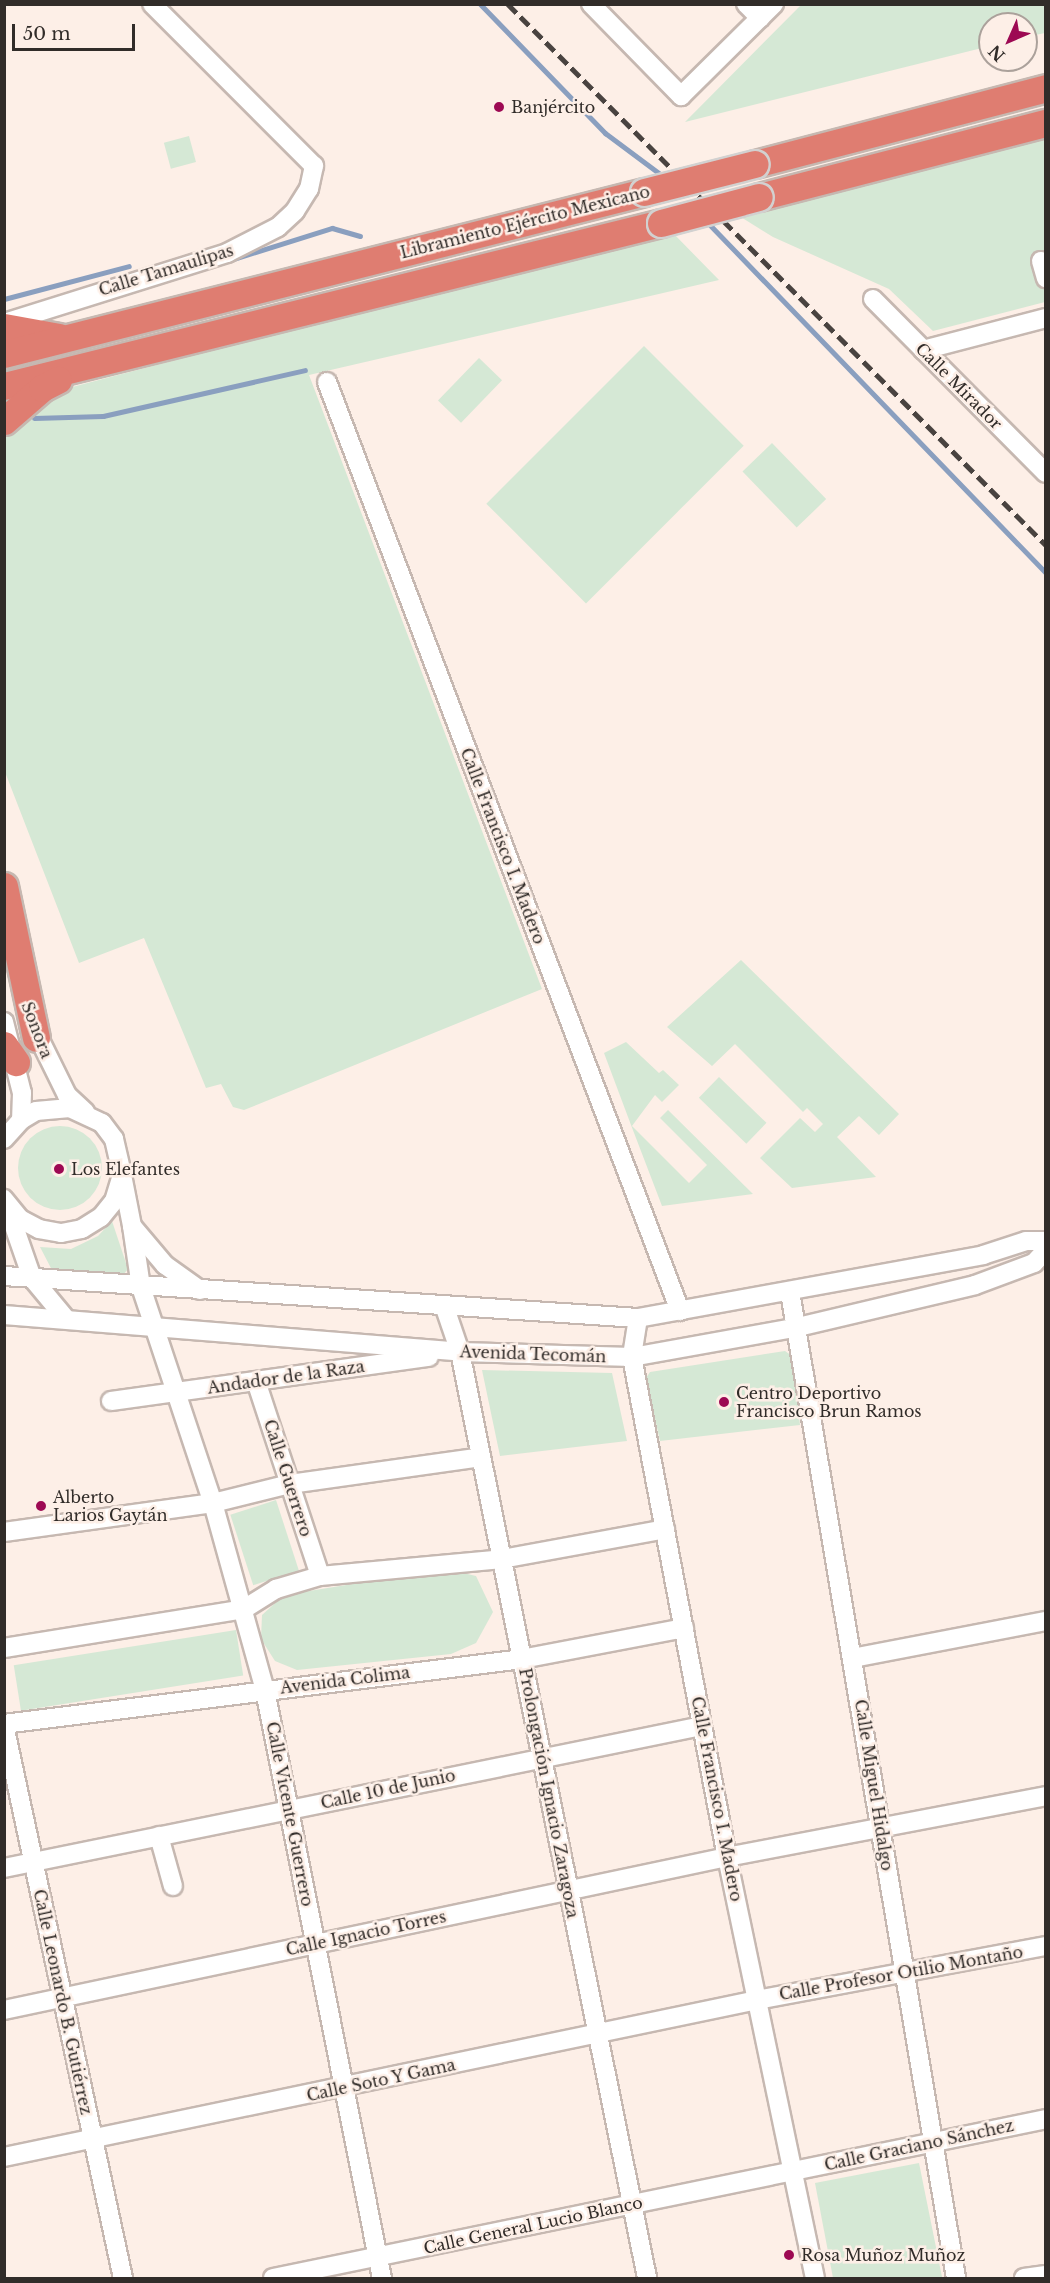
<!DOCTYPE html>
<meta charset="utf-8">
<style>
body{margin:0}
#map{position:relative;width:1050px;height:2283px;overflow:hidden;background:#fdefe7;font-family:"Libre Baskerville",serif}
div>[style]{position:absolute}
.green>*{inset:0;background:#d5e8d5;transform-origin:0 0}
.round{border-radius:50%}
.stream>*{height:5px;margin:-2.5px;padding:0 2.5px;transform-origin:2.5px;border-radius:2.5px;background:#8a9fbf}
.roads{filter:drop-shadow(2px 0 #c6b8b1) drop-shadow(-2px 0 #c6b8b1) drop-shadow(0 2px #c6b8b1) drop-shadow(0 -2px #c6b8b1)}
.minor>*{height:18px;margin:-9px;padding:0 9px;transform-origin:9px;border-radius:9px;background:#fff}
.highway>*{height:27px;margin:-13.5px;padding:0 13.5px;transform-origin:13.5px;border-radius:13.5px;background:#df7d71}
.rail>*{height:4.5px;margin-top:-2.25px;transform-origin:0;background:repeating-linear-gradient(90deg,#494340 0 12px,transparent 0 18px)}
.bridges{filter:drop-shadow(2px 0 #d2d1d0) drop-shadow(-2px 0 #d2d1d0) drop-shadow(0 2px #d2d1d0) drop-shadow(0 -2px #d2d1d0)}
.highway-bridge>*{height:27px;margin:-13.5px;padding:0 13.5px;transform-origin:13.5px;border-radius:13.5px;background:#df7d71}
.dots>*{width:16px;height:16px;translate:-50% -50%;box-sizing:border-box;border:3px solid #fdefe7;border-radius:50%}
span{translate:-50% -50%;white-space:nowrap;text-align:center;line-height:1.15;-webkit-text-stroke:5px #fdefe7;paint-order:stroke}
.poi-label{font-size:16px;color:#312c29}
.left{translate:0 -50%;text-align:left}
.street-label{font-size:16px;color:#312c29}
.frame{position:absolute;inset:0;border:6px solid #312c29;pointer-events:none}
.north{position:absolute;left:978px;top:12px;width:60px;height:60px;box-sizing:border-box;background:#fdefe7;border:2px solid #aba19b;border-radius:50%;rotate:225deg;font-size:16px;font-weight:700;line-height:24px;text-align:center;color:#312c29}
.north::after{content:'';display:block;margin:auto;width:21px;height:27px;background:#9d0953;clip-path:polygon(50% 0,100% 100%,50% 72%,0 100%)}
.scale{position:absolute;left:12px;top:24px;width:123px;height:27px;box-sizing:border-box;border:3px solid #312c29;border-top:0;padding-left:8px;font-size:18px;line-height:21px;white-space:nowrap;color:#312c29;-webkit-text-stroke:4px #fdefe7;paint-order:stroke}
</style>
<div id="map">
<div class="green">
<i style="clip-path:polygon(801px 5px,1045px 5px,1045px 33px,1026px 37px,1026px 24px,990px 24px,990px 46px,685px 122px)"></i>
<i style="left:189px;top:136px;width:27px;height:26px;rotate:75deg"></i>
<i style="clip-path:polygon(1045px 139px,1045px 302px,933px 331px,889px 289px,773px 237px,736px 214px)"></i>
<i style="clip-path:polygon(671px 231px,719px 280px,309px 375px,542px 989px,244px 1110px,233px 1107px,221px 1084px,206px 1088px,144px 938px,79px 963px,5px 772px,4px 436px,53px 392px)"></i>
<i style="left:644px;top:346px;width:141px;height:223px;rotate:45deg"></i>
<i style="left:479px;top:358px;width:32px;height:59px;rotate:44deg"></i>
<i style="left:772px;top:443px;width:78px;height:41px;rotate:46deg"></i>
<i style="clip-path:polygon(741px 960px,899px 1114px,879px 1135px,859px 1116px,837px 1137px,876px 1177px,792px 1188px,760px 1158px,800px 1118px,815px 1132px,823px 1124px,807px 1108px,803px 1112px,735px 1044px,712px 1066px,667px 1027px)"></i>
<i style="clip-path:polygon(626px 1042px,659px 1073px,663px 1070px,679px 1085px,662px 1102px,655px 1095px,632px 1126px,689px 1183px,707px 1165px,660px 1118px,668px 1110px,753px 1194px,662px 1206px,631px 1125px,604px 1053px)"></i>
<i style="left:719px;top:1077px;width:66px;height:29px;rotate:44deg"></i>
<i class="round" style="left:18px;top:1126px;width:84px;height:84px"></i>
<i style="clip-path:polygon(112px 1221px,128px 1269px,123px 1275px,53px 1272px,40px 1247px,71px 1249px,98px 1236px)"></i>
<i style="clip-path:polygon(785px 1351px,792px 1356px,800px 1425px,660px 1441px,646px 1378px,650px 1372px)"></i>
<i style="clip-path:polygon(482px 1370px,612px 1373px,627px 1441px,500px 1456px)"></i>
<i style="left:276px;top:1500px;width:74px;height:48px;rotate:72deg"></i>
<i style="clip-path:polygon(446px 1569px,476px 1576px,493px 1612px,476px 1643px,451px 1654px,297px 1670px,275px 1661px,261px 1639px,262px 1615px,284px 1595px)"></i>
<i style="left:236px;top:1630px;width:46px;height:225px;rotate:81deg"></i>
<i style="clip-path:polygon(919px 2163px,942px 2277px,833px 2278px,815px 2183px)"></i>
</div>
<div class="stream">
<i style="left:480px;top:4px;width:180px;rotate:45.9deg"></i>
<i style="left:605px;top:133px;width:74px;rotate:36.7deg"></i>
<i style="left:706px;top:221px;width:489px;rotate:46deg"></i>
<i style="left:233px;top:259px;width:104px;rotate:-17.4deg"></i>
<i style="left:332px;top:228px;width:29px;rotate:16deg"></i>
<i style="left:4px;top:299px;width:129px;rotate:-14.8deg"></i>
<i style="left:34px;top:418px;width:69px;rotate:-1.7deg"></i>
<i style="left:103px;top:416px;width:207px;rotate:-12.8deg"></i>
</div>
<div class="roads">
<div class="minor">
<i style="left:591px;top:4px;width:129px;rotate:45.6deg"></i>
<i style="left:681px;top:96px;width:131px;rotate:-44.7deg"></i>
<i style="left:746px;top:4px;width:20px;rotate:45deg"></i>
<i style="left:1041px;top:261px;width:18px;rotate:74deg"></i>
<i style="left:873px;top:299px;width:245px;rotate:45.2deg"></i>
<i style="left:4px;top:323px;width:234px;rotate:-17.4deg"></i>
<i style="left:227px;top:253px;width:57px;rotate:-27deg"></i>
<i style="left:278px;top:227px;width:23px;rotate:-43deg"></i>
<i style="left:295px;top:211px;width:26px;rotate:-58deg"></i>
<i style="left:309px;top:189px;width:24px;rotate:-78deg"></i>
<i style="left:314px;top:166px;width:229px;rotate:-135deg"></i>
<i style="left:923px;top:350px;width:127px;rotate:-14.6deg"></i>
<i style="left:327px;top:382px;width:994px;rotate:69.19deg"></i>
<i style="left:4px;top:1022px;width:73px;rotate:75.8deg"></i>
<i style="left:22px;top:1093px;width:27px;rotate:92deg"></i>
<i style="left:33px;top:1026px;width:77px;rotate:63.8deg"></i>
<i style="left:67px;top:1095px;width:25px;rotate:43deg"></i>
<i style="left:4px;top:1139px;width:25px;rotate:-48deg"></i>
<i style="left:21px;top:1120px;width:17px;rotate:-31deg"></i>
<i style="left:36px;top:1111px;width:34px;rotate:-5deg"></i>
<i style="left:70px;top:1108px;width:35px;rotate:25deg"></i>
<i style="left:102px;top:1123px;width:20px;rotate:53deg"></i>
<i style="left:114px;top:1139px;width:37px;rotate:77deg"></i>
<i style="left:122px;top:1175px;width:27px;rotate:107deg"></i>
<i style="left:114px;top:1201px;width:21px;rotate:129deg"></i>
<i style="left:101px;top:1217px;width:22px;rotate:148deg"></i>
<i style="left:82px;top:1229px;width:21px;rotate:169deg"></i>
<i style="left:61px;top:1233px;width:22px;rotate:-170deg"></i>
<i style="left:39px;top:1229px;width:21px;rotate:-152deg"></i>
<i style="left:20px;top:1219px;width:26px;rotate:-129deg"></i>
<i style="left:123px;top:1180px;width:47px;rotate:78.9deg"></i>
<i style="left:132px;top:1226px;width:51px;rotate:49.8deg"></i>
<i style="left:165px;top:1265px;width:43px;rotate:35.5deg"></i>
<i style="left:8px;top:1209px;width:73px;rotate:70.8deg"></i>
<i style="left:32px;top:1278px;width:53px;rotate:50.3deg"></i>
<i style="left:132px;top:1226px;width:62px;rotate:81.6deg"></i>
<i style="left:141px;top:1287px;width:228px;rotate:71.6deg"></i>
<i style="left:213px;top:1503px;width:194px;rotate:74.5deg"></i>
<i style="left:265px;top:1690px;width:600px;rotate:78.75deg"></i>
<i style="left:4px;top:1276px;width:635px;rotate:3.79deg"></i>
<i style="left:638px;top:1318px;width:351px;rotate:-10.3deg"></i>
<i style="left:983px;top:1255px;width:45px;rotate:-18deg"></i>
<i style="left:1026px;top:1241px;width:20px"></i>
<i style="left:790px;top:1292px;width:1000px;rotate:80.44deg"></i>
<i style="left:445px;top:1308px;width:46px;rotate:71.2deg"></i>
<i style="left:460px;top:1352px;width:945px;rotate:78.58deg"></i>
<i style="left:4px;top:1315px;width:457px;rotate:4.6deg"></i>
<i style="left:460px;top:1352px;width:172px;rotate:1.7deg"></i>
<i style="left:632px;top:1357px;width:169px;rotate:-10.2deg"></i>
<i style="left:798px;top:1327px;width:182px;rotate:-13.3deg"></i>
<i style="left:975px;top:1285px;width:63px;rotate:-20.4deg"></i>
<i style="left:1034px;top:1263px;width:18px;rotate:-47deg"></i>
<i style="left:638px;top:1318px;width:39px;rotate:99deg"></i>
<i style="left:632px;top:1357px;width:509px;rotate:79.24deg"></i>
<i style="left:727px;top:1857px;width:430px;rotate:78.2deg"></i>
<i style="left:256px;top:1381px;width:205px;rotate:71.8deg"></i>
<i style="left:111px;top:1401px;width:321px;rotate:-7.9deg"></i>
<i style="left:4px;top:1532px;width:211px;rotate:-7.9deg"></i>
<i style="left:213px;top:1503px;width:79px;rotate:-13.9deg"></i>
<i style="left:290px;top:1484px;width:193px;rotate:-8deg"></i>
<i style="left:4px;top:1648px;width:243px;rotate:-9.2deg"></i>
<i style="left:244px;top:1609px;width:38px;rotate:-32deg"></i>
<i style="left:276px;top:1589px;width:46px;rotate:-16.5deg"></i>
<i style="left:320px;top:1576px;width:183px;rotate:-5.3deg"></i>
<i style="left:502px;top:1559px;width:166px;rotate:-10.4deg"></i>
<i style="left:853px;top:1658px;width:197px;rotate:-10.9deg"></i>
<i style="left:4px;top:1724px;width:522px;rotate:-7.15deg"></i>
<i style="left:522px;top:1659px;width:165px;rotate:-10.8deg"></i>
<i style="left:4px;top:1725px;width:566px;rotate:77.86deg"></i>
<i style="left:159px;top:1836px;width:52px;rotate:74.4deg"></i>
<i style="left:4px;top:1868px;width:712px;rotate:-11.5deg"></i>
<i style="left:4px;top:2010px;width:739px;rotate:-11.95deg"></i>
<i style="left:727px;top:1857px;width:325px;rotate:-10.8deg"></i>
<i style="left:4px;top:2157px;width:769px;rotate:-11.78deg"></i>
<i style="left:757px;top:2000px;width:294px;rotate:-10.6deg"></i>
<i style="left:273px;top:2278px;width:789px;rotate:-11.62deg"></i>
<i style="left:1024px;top:2278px;width:22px;rotate:-8deg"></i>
</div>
<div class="highway">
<i style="left:755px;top:164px;width:301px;rotate:-14.6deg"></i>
<i style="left:759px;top:197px;width:296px;rotate:-14.5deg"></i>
<i style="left:4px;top:327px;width:56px;rotate:10.3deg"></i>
<i style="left:4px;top:354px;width:660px;rotate:-14.2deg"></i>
<i style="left:4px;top:386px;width:677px;rotate:-13.93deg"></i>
<i style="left:4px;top:421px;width:50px;rotate:-41deg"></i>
<i style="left:42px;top:388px;width:18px;rotate:-27deg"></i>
<i style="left:4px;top:886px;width:155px;rotate:78.1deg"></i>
<i style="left:4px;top:1045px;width:21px;rotate:55deg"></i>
</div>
</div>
<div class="rail">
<i style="left:508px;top:4px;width:763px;rotate:45.16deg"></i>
</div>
<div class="bridges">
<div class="highway-bridge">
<i style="left:644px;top:192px;width:114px;rotate:-14.2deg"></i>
<i style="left:661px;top:223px;width:101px;rotate:-14.9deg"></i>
</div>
</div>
<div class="dots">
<i style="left:499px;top:107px;background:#9d0953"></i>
<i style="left:59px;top:1169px;background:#9d0953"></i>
<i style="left:724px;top:1402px;background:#9d0953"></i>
<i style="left:41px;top:1506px;background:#9d0953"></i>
<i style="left:789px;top:2255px;background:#9d0953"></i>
</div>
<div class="poi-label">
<span class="left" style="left:511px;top:107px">Banjército</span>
<span class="left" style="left:71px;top:1169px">Los Elefantes</span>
<span class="left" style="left:736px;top:1402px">Centro Deportivo<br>Francisco Brun Ramos</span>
<span class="left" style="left:53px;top:1506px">Alberto<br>Larios Gaytán</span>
<span class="left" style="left:801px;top:2255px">Rosa Muñoz Muñoz</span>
</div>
<div class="street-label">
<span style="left:525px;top:222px;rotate:-14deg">Libramiento Ejército Mexicano</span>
<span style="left:166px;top:270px;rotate:-17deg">Calle Tamaulipas</span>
<span style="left:959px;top:386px;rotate:45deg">Calle Mirador</span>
<span style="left:503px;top:846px;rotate:69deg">Calle Francisco I. Madero</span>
<span style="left:37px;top:1030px;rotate:69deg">Sonora</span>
<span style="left:533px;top:1354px;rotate:2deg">Avenida Tecomán</span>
<span style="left:286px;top:1377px;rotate:-8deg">Andador de la Raza</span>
<span style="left:288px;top:1478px;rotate:72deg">Calle Guerrero</span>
<span style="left:345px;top:1680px;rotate:-7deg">Avenida Colima</span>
<span style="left:874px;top:1785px;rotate:81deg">Calle Miguel Hidalgo</span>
<span style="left:388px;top:1789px;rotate:-12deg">Calle 10 de Junio</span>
<span style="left:549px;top:1793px;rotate:79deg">Prolongación Ignacio Zaragoza</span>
<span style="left:717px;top:1799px;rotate:79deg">Calle Francisco I. Madero</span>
<span style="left:290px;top:1814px;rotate:79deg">Calle Vicente Guerrero</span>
<span style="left:366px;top:1933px;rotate:-12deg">Calle Ignacio Torres</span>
<span style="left:901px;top:1973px;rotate:-10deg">Calle Profesor Otilio Montaño</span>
<span style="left:63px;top:2002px;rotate:78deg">Calle Leonardo B. Gutiérrez</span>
<span style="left:381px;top:2080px;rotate:-12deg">Calle Soto Y Gama</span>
<span style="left:919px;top:2145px;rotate:-12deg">Calle Graciano Sánchez</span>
<span style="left:533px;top:2225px;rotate:-12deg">Calle General Lucio Blanco</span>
</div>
<div class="frame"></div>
<div class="north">N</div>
<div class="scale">50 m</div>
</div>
